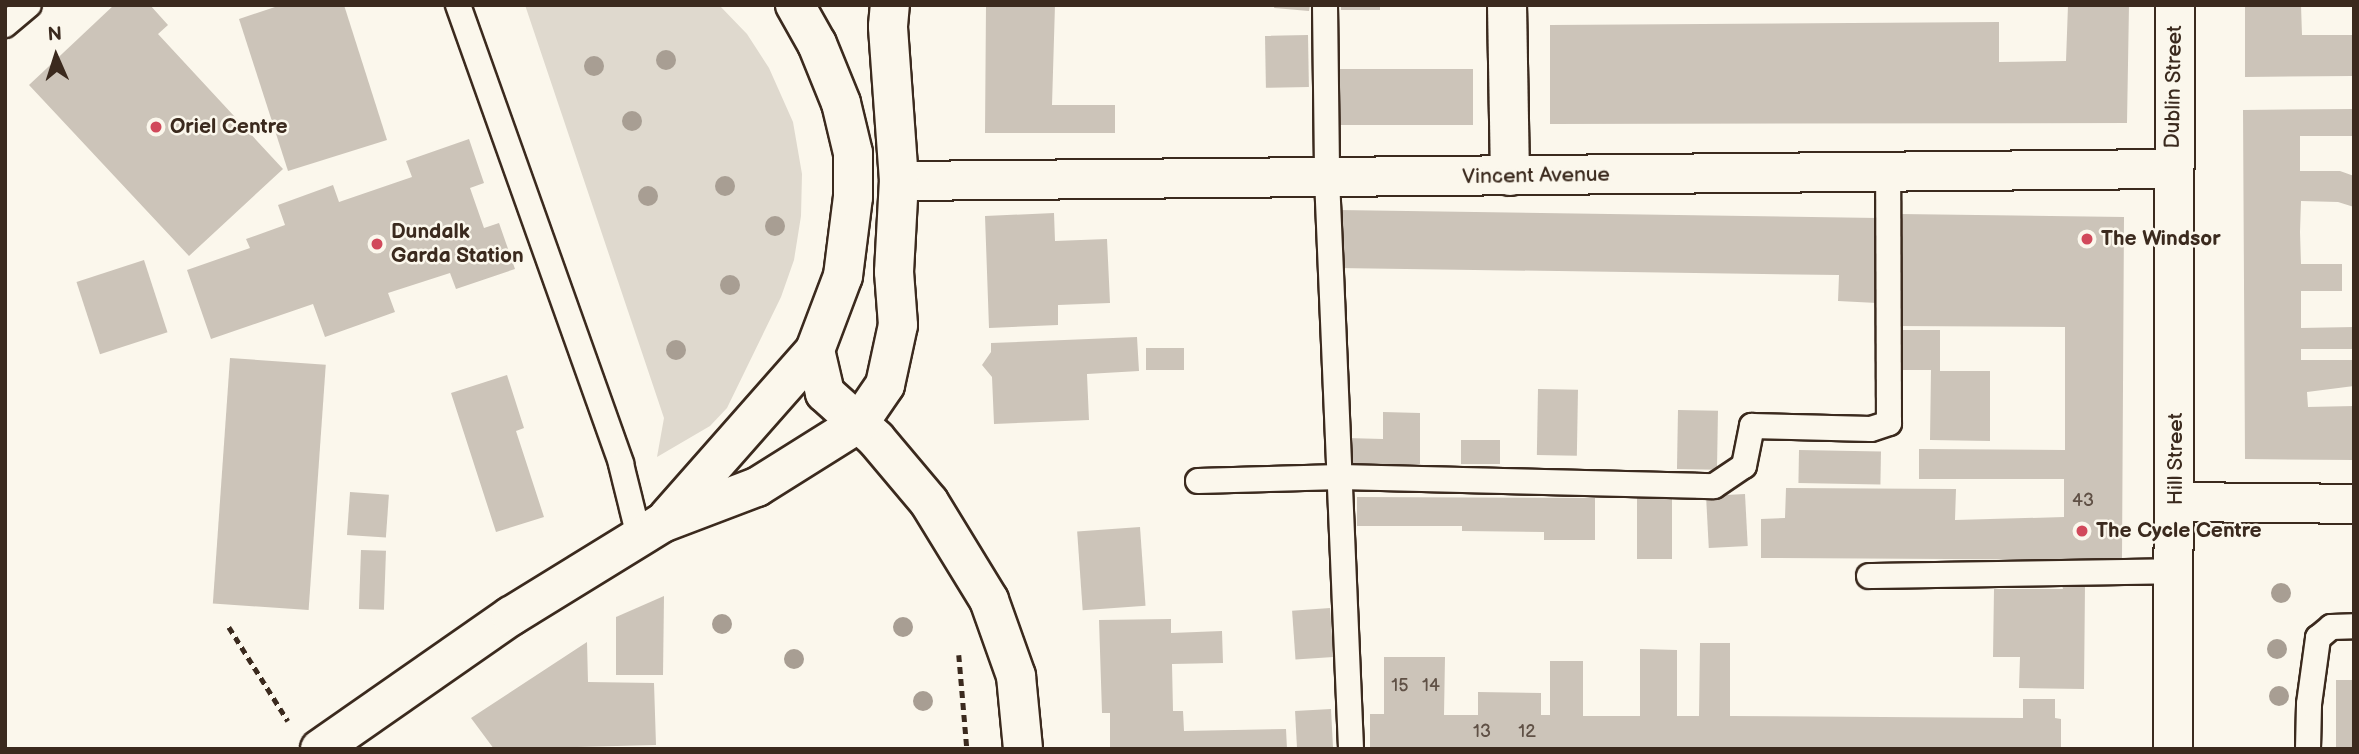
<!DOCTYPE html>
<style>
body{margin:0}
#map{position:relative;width:2359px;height:754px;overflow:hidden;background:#fbf7ec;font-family:"Balsamiq Sans",sans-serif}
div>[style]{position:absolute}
.green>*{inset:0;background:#dfd9ce}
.building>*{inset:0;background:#ccc4b9;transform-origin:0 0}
.path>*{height:4.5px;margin-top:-2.25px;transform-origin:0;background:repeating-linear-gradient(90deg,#3b2a1e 0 7px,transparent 0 12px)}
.roads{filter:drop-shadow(2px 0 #3b2a1e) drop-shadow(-2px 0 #3b2a1e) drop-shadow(0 2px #3b2a1e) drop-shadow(0 -2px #3b2a1e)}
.lane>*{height:24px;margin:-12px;padding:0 12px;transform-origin:12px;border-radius:12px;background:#fbf7ec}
.street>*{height:38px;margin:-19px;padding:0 19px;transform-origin:19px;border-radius:19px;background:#fbf7ec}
.secondary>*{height:38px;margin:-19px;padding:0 19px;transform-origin:19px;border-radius:19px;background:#fbf7ec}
.trees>*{width:20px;height:20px;margin:-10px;border-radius:50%;background:#a89e93}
.dots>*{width:19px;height:19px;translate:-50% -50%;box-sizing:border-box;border:4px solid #fbf7ec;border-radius:50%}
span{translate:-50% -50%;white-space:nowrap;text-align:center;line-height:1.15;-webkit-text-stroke:5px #fbf7ec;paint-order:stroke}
.number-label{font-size:18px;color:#5f5045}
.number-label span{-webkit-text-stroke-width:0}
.street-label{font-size:21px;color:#3b2a1e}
.poi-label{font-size:21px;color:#3b2a1e;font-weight:700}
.left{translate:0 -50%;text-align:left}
.frame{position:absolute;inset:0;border:7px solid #3b2a1e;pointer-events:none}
.north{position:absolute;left:21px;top:21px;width:70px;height:70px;-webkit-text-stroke:5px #fbf7ec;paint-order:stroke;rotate:357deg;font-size:19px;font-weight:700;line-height:28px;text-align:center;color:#3b2a1e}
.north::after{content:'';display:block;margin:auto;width:24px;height:32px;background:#3b2a1e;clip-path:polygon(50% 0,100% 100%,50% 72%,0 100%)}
</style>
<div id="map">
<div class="green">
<i style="clip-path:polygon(525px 5px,719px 5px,747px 34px,769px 68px,793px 122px,802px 174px,801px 216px,794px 260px,781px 297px,727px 408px,710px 426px,657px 457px,664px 418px)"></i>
</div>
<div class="building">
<i style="clip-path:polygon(114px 5px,150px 5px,168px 25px,158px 34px,283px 169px,189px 256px,29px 85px)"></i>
<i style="clip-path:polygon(281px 5px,344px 5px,387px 140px,288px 171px,239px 19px)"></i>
<i style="clip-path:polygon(986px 5px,1055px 5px,1052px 105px,1115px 105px,1115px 133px,985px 133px)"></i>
<i style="clip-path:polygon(1275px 5px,1310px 5px,1309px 11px,1274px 8px)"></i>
<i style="left:1341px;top:5px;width:39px;height:5px"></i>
<i style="clip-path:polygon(2068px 5px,2129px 5px,2127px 123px,1550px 124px,1550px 25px,1999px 22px,1999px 62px,2066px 61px)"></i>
<i style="clip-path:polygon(2245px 5px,2301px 5px,2302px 35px,2352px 35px,2352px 76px,2245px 77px)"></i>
<i style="left:1308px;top:35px;width:52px;height:43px;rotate:89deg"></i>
<i style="left:1473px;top:69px;width:56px;height:136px;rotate:90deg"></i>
<i style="clip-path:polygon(2354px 109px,2354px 136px,2300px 136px,2300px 171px,2340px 171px,2354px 176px,2354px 207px,2338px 202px,2301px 201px,2300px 232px,2301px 264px,2342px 264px,2342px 291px,2301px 291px,2301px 328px,2354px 327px,2354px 349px,2301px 349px,2301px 360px,2354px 360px,2354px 386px,2307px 392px,2308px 407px,2354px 406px,2354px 460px,2245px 459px,2243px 110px)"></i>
<i style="clip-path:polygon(469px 139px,484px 183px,470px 188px,484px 228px,499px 223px,515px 269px,456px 289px,450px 273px,388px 293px,395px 312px,325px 337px,313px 304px,211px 339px,187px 270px,250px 248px,246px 239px,285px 225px,278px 205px,333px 185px,339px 202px,412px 177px,406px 161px)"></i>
<i style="clip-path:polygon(1339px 210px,1878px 218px,1877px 303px,1838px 301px,1839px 275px,1337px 268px)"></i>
<i style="clip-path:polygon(1054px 213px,1055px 241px,1107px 239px,1110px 303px,1058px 305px,1058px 325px,989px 328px,985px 216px)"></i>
<i style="clip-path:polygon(1900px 214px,2124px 217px,2122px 560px,1761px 558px,1761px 519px,1785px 518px,1786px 488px,1956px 489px,1955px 520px,2064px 517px,2064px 479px,1919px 479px,1919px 449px,2065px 450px,2065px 327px,1898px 326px)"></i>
<i style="left:144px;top:260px;width:76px;height:71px;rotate:72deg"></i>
<i style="clip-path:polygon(1901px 330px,1940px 330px,1940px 371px,1990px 371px,1990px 441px,1930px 440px,1931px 370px,1901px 370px)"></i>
<i style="clip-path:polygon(1137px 337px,1139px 371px,1087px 374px,1089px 420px,994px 424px,992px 377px,982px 365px,991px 352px,991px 343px)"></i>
<i style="left:1184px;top:348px;width:22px;height:38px;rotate:90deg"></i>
<i style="left:230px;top:358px;width:96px;height:246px;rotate:4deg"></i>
<i style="clip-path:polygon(507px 375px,524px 428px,516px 431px,544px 517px,496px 532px,451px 393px)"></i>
<i style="left:1538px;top:389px;width:40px;height:66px;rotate:1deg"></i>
<i style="left:1678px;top:410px;width:40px;height:59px;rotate:1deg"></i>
<i style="clip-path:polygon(1383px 412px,1420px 413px,1420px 464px,1346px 464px,1346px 438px,1383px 439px)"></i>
<i style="left:1461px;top:440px;width:39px;height:24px"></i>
<i style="left:1799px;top:450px;width:82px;height:33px;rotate:1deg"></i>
<i style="left:350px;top:492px;width:39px;height:43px;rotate:4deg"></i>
<i style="left:1745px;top:494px;width:52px;height:39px;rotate:87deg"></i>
<i style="left:1672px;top:496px;width:63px;height:35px;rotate:90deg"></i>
<i style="clip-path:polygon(1357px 497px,1595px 498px,1595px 540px,1544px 540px,1544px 532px,1462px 531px,1462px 526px,1357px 526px)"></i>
<i style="left:1140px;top:527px;width:79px;height:63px;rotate:86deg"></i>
<i style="left:361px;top:550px;width:25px;height:59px;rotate:2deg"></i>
<i style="clip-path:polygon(2062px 585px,2085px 585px,2084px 689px,2019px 688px,2020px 657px,1993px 657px,1994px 589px,2063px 589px)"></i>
<i style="clip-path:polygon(664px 596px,663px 675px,616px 675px,616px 617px)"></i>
<i style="left:1330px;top:608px;width:49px;height:38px;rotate:86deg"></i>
<i style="clip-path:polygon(1171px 619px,1171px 633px,1222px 631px,1223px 663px,1172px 664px,1173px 711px,1183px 711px,1184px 731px,1286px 729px,1287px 749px,1110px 749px,1110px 713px,1102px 713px,1099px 620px)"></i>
<i style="clip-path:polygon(587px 642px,588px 682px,654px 683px,656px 745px,494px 749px,471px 718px)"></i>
<i style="clip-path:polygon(1700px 643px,1730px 643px,1730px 716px,2023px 718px,2023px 699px,2055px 699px,2055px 718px,2061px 719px,2061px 748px,1370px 749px,1370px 714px,1384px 714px,1384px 657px,1445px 657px,1444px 715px,1478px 715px,1478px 692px,1541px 693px,1541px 715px,1550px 715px,1550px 661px,1583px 661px,1583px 716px,1640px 716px,1640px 649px,1677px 650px,1677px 716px,1699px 716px)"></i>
<i style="left:2336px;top:680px;width:18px;height:69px"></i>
<i style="left:1331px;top:709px;width:40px;height:36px;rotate:87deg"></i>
</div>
<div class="path">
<i style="left:229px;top:627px;width:111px;rotate:57.9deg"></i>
<i style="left:959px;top:655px;width:94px;rotate:85.1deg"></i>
</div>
<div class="roads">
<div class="lane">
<i style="left:458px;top:5px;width:487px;rotate:70.4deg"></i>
<i style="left:621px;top:464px;width:75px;rotate:76.1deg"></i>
<i style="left:1325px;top:5px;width:173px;rotate:89.3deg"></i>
<i style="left:1327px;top:178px;width:572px;rotate:87.59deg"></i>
<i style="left:5px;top:25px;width:31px;rotate:-40deg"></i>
<i style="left:1198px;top:481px;width:142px;rotate:-1.6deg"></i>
<i style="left:1340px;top:477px;width:374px;rotate:1.4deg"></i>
<i style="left:1714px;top:486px;width:36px;rotate:-34deg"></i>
<i style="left:1744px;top:466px;width:41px;rotate:-78.7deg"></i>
<i style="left:1752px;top:426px;width:119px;rotate:1.4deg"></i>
<i style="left:1871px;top:429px;width:19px;rotate:-18deg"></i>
<i style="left:1889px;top:423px;width:251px;rotate:-90.2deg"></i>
<i style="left:1869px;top:576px;width:306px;rotate:-0.9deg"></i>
<i style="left:2308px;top:749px;width:45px;rotate:-88.7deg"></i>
<i style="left:2309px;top:704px;width:67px;rotate:-82.2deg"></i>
<i style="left:2318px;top:638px;width:17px;rotate:-40deg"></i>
<i style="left:2331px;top:627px;width:23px;rotate:-2deg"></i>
</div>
<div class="street">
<i style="left:1507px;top:5px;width:171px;rotate:89deg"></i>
<i style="left:899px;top:181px;width:1273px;rotate:-0.54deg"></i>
</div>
<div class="secondary">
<i style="left:815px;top:350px;width:44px;rotate:76.9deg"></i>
<i style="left:825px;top:393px;width:69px;rotate:42deg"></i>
<i style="left:876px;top:439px;width:82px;rotate:49.9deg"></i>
<i style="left:929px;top:502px;width:115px;rotate:58.5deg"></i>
<i style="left:989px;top:600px;width:81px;rotate:70.4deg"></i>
<i style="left:1016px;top:676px;width:73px;rotate:84.5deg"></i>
<i style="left:2176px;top:502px;width:178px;rotate:0.6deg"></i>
<i style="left:668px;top:517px;width:222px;rotate:-48.6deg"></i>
<i style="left:815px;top:350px;width:79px;rotate:-69.3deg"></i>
<i style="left:843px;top:276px;width:80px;rotate:-82.8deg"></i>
<i style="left:853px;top:197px;width:44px;rotate:-90deg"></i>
<i style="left:853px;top:153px;width:51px;rotate:-103.5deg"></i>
<i style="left:841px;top:103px;width:64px;rotate:-112.1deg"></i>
<i style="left:817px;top:44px;width:45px;rotate:-119.4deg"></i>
<i style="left:320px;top:749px;width:233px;rotate:-34.9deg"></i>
<i style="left:511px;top:616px;width:177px;rotate:-31.6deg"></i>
<i style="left:662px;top:523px;width:102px;rotate:-20.8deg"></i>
<i style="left:757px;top:487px;width:120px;rotate:-32.1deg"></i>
<i style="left:859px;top:423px;width:46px;rotate:-55.6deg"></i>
<i style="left:885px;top:385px;width:61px;rotate:-77.8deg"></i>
<i style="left:898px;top:325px;width:53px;rotate:-94.3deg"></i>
<i style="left:894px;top:272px;width:91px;rotate:-86.9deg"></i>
<i style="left:899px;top:181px;width:155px;rotate:-94.1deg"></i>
<i style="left:888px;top:26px;width:21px;rotate:-85deg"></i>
<i style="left:2173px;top:749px;width:744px;rotate:-89.85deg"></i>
</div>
</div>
<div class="trees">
<i style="left:666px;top:60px"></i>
<i style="left:594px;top:66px"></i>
<i style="left:632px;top:121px"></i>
<i style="left:725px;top:186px"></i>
<i style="left:648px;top:196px"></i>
<i style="left:775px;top:226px"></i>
<i style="left:730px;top:285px"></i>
<i style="left:676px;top:350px"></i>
<i style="left:2281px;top:593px"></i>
<i style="left:722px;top:624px"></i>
<i style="left:903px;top:627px"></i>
<i style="left:2277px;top:649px"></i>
<i style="left:794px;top:659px"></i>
<i style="left:2279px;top:696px"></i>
<i style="left:923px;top:701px"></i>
</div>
<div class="dots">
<i style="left:156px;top:127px;background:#d1495b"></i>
<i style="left:2087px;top:239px;background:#d1495b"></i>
<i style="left:377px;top:244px;background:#d1495b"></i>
<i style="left:2082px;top:531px;background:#d1495b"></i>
</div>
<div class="number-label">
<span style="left:2083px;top:501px">43</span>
<span style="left:1400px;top:686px">15</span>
<span style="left:1431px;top:686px">14</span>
<span style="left:1482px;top:732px">13</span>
<span style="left:1527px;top:732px">12</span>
</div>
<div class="street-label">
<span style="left:2174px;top:87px;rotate:-89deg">Dublin Street</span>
<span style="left:1536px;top:176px;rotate:-1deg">Vincent Avenue</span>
<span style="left:2176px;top:459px;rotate:-90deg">Hill Street</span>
</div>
<div class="poi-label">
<span class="left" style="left:170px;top:127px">Oriel Centre</span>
<span class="left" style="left:391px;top:244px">Dundalk<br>Garda Station</span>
<span class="left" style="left:2101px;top:239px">The Windsor</span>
<span class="left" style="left:2096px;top:531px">The Cycle Centre</span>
</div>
<div class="frame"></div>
<div class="north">N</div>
</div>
